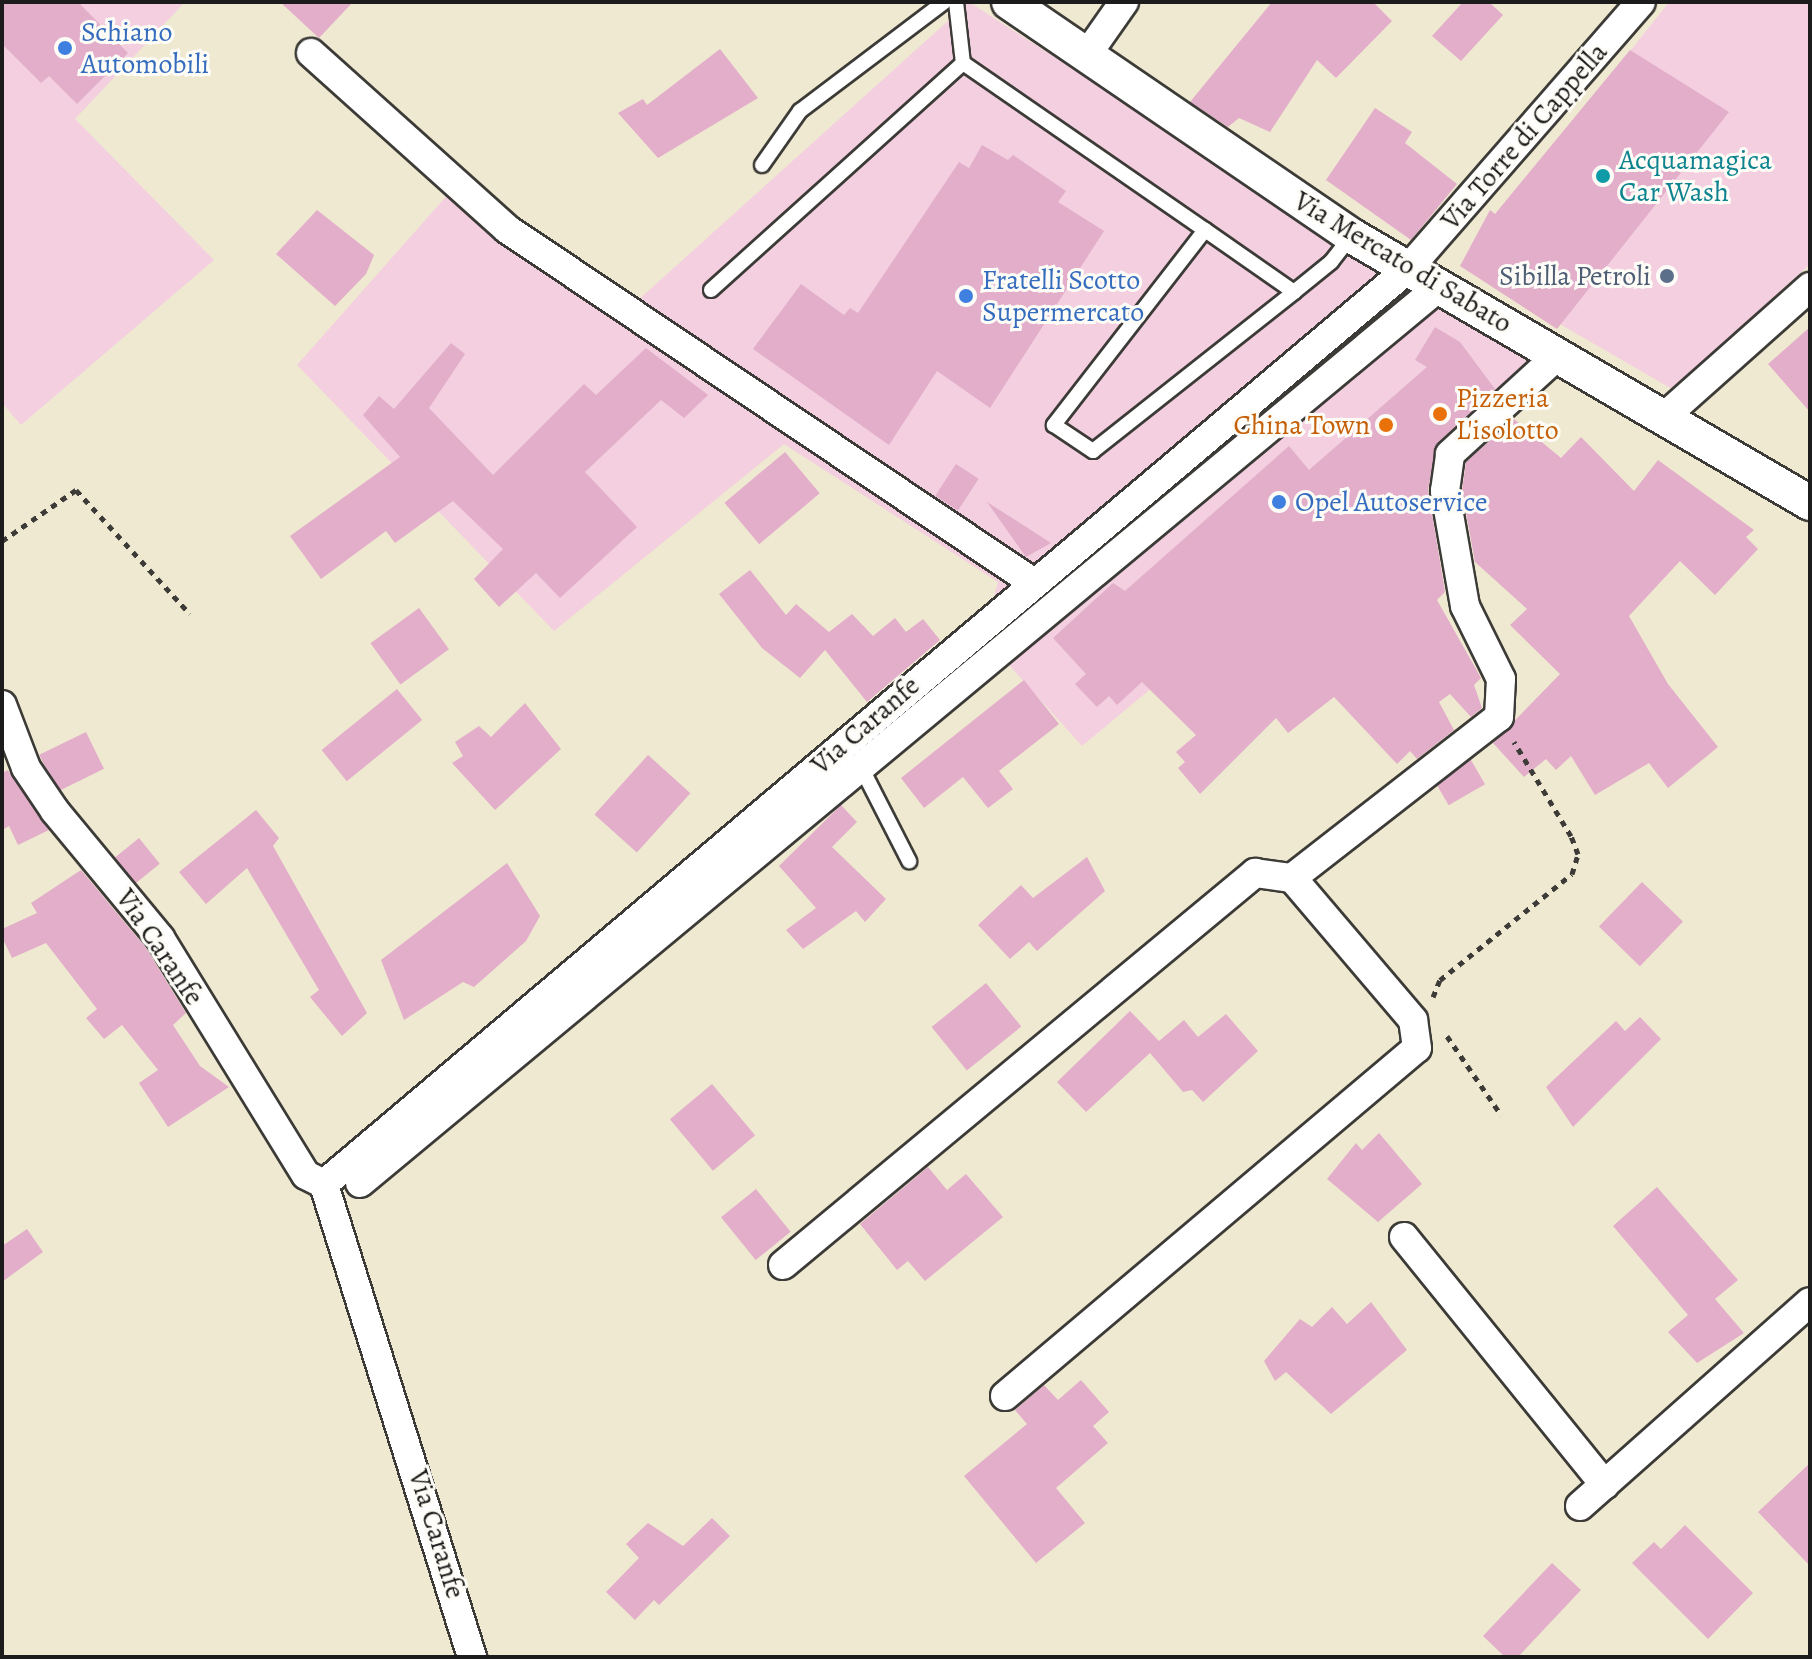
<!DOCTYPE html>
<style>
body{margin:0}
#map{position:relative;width:1812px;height:1659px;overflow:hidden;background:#f0e9d1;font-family:Alegreya,serif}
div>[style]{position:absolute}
.built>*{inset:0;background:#f3cfe0}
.building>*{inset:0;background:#e2aeca;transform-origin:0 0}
.path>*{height:5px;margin-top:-2.5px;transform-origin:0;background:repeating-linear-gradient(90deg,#3c3b37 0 6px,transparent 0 12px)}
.roads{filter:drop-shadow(2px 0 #3c3b37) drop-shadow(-2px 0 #3c3b37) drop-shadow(0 2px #3c3b37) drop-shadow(0 -2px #3c3b37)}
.service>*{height:14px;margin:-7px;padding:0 7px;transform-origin:7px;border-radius:7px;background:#fff}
.minor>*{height:28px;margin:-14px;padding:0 14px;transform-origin:14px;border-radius:14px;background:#fff}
.tertiary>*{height:34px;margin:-17px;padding:0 17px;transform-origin:17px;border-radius:17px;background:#fff}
.dots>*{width:22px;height:22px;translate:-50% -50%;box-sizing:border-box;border:4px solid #fdfcf7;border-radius:50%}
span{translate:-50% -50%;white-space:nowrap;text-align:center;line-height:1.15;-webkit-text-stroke:6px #fdfcf7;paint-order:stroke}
.shop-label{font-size:28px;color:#366cbe}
.left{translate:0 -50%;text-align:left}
.street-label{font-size:28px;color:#1c1c1c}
.culture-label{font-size:28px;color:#0d838f}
.service-label{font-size:28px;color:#4e5e75}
.right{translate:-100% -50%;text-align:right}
.food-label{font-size:28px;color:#c56008}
.frame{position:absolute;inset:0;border:4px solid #1c1c1c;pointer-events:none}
</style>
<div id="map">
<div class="built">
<i style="clip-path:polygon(2px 2px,185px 2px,75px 119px,214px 260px,21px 425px,2px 403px)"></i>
<i style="clip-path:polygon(969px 2px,1538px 367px,1082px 746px,983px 636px,998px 582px,784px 444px,554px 631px,297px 365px,458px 183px,626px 311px)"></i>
<i style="clip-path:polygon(1669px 2px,1810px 2px,1810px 264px,1672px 389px,1460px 266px)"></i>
</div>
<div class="building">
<i style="clip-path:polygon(2px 2px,78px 2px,128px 53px,77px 104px,49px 76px,41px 83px,2px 44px)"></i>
<i style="clip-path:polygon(280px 2px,353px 2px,319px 38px)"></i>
<i style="clip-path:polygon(1272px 2px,1373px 2px,1392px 21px,1336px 78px,1317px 60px,1270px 132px,1239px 118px,1228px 127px,1190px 102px)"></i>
<i style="clip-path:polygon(1463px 2px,1489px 2px,1503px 15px,1461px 61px,1432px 36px)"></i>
<i style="clip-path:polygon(720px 49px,758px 98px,658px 158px,618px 113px,643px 99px,647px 105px)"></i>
<i style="clip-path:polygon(1630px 50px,1729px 112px,1557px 329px,1460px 266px,1490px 210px,1495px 214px)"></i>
<i style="clip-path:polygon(1375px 108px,1412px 132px,1405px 143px,1457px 184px,1411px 240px,1326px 180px)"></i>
<i style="clip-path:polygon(982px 145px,1008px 160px,1013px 155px,1066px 191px,1058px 202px,1104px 231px,990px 408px,937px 371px,889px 445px,753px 349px,801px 284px,844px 315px,850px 308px,858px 313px,959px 162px,969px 168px)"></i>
<i style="clip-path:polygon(317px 210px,374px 255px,366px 274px,335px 306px,276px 254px)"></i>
<i style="clip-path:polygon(1435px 327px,1460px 342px,1495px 389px,1438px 442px,1428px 489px,1445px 592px,1437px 600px,1481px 678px,1474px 685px,1482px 708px,1471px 717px,1450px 694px,1439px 702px,1454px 730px,1417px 759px,1410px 751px,1397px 764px,1334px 697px,1288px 733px,1276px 718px,1200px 794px,1178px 768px,1185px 762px,1176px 752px,1196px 735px,1142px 682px,1117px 705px,1109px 696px,1097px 707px,1075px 684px,1086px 674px,1053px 638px,1113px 583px,1125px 591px,1289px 446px,1309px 470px,1427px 367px,1415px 360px)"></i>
<i style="clip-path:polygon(1810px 327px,1810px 412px,1768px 364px)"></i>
<i style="clip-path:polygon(451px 343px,465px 354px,429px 408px,493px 475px,584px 384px,596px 395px,646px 348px,708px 395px,684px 418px,661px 400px,585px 472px,637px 527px,560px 598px,536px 573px,499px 607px,474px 579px,503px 549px,453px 501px,395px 543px,386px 531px,321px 579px,290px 536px,400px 457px,363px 415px,379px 396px,394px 409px)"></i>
<i style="clip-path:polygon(1514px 419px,1561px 458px,1581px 437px,1634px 491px,1658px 460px,1754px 530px,1746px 537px,1758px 549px,1715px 595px,1680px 561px,1629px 616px,1668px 684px,1718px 747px,1668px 788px,1649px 763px,1595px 795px,1571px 756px,1556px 770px,1546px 759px,1524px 777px,1493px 743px,1560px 674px,1510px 625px,1527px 609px,1475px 562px,1462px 491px,1466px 462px)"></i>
<i style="left:785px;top:452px;width:54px;height:79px;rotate:50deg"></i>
<i style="left:956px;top:464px;width:27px;height:38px;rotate:33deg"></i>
<i style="clip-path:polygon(987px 502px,1051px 543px,1026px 557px)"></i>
<i style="clip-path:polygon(750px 570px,786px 615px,796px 604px,829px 632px,852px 614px,873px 636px,895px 618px,906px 632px,923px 619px,940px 640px,867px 702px,825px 650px,800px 678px,762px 648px,719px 594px)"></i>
<i style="left:419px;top:608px;width:51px;height:60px;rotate:54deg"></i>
<i style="clip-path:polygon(1024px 680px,1059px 724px,999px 771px,1013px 789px,988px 808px,963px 777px,924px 808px,901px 778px)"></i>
<i style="left:397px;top:689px;width:40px;height:97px;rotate:51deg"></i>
<i style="clip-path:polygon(525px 703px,561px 749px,495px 810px,452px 763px,463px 756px,455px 742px,479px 726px,491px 737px)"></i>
<i style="left:86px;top:732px;width:41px;height:52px;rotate:64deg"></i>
<i style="left:648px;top:755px;width:57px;height:80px;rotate:42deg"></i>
<i style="left:1471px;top:760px;width:28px;height:42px;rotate:60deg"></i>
<i style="clip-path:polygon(8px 770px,49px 830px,18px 845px,9px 826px,2px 830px,2px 773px)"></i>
<i style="clip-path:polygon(841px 805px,857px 822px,832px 847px,886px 899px,865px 922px,856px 911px,803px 949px,786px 930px,816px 908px,779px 866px)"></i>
<i style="clip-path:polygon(256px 810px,279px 838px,273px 846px,367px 1013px,342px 1036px,310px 997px,319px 990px,247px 868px,206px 904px,179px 872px)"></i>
<i style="left:139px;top:838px;width:33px;height:31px;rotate:51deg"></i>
<i style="clip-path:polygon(1087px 857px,1105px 891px,1037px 951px,1029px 942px,1010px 959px,978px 925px,1021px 885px,1033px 898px)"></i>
<i style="clip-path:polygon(507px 863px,540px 916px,526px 941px,474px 987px,463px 982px,404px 1020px,381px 960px)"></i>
<i style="clip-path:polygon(81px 870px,146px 948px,186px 1013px,173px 1025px,200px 1066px,229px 1087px,168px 1127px,139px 1083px,158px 1070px,122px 1025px,104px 1039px,86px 1018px,97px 1009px,46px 943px,12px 958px,2px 937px,2px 929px,37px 913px,31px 903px)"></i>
<i style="left:1642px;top:882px;width:57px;height:62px;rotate:44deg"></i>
<i style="left:986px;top:983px;width:56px;height:70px;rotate:51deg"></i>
<i style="clip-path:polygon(1130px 1011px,1159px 1041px,1184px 1020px,1198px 1037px,1226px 1014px,1258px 1051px,1203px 1102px,1192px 1090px,1183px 1092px,1150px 1053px,1086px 1112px,1057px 1082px)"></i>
<i style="clip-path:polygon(1640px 1017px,1661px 1039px,1573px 1127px,1546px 1087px,1616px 1021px,1625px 1031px)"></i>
<i style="left:712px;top:1084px;width:67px;height:55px;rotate:50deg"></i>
<i style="clip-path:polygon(1379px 1133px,1422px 1184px,1378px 1222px,1327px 1179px,1356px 1143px,1362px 1150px)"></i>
<i style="clip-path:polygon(928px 1167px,947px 1190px,966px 1174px,1003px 1217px,925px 1281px,908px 1261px,897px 1270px,860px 1224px)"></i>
<i style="clip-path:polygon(1657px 1187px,1738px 1280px,1715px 1299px,1744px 1333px,1697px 1363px,1668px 1332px,1688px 1315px,1613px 1226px)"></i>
<i style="left:756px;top:1189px;width:55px;height:45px;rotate:51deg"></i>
<i style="clip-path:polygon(27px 1229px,43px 1252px,2px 1282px,2px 1246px)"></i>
<i style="clip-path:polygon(1371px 1302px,1407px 1350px,1331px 1414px,1286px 1372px,1275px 1381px,1264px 1361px,1300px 1319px,1312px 1327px,1332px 1307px,1347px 1324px)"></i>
<i style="clip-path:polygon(1081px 1380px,1109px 1412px,1093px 1426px,1108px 1443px,1056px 1488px,1085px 1523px,1036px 1563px,964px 1476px,1027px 1424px,1015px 1410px,1044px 1385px,1058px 1400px)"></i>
<i style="clip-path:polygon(1810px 1463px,1810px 1566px,1758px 1512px)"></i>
<i style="clip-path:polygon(712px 1518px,730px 1536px,659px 1605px,654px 1600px,635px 1620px,606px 1592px,639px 1558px,626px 1544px,648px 1523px,683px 1546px)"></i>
<i style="clip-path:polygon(1685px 1525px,1753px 1593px,1708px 1639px,1632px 1563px,1654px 1542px,1661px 1549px)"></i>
<i style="clip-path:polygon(1552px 1563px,1581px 1590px,1518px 1657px,1505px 1657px,1483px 1636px)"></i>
</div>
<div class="path">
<i style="left:2px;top:541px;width:90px;rotate:-34.6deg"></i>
<i style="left:76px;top:490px;width:168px;rotate:47.4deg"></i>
<i style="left:1433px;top:997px;width:18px;rotate:-68deg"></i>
<i style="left:1440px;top:980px;width:169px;rotate:-38.8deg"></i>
<i style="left:1572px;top:874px;width:21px;rotate:-73deg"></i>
<i style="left:1578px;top:854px;width:19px;rotate:-111deg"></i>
<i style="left:1571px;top:836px;width:110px;rotate:-121.2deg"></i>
<i style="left:1447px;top:1036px;width:96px;rotate:55.6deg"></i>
</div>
<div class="roads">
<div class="service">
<i style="left:956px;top:2px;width:61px;rotate:83.5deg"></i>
<i style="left:963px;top:63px;width:294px;rotate:34.6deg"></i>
<i style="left:762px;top:165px;width:66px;rotate:-54.9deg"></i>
<i style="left:800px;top:111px;width:181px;rotate:-37.1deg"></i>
<i style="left:711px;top:290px;width:339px;rotate:-42deg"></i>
<i style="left:1294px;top:292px;width:108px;rotate:-145.1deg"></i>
<i style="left:1205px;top:230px;width:247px;rotate:127.8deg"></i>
<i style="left:1054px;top:425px;width:47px;rotate:33.7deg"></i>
<i style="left:1093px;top:451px;width:256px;rotate:-38.3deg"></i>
<i style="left:1294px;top:292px;width:48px;rotate:-39deg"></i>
<i style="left:1331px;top:262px;width:33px;rotate:-52deg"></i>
<i style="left:861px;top:767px;width:106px;rotate:62.9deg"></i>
</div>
<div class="minor">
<i style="left:311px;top:53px;width:263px;rotate:41.9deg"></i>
<i style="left:507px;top:229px;width:631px;rotate:33.89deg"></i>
<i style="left:1086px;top:56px;width:66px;rotate:-54.9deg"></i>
<i style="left:1663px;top:418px;width:197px;rotate:-41.7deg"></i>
<i style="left:2px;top:705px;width:67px;rotate:69.1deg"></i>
<i style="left:26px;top:768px;width:52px;rotate:56deg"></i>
<i style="left:55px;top:811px;width:165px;rotate:50.4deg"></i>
<i style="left:160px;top:938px;width:278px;rotate:58.4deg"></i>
<i style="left:306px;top:1175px;width:20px;rotate:27deg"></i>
<i style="left:360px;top:1183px;width:1403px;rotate:-39.71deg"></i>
<i style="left:1404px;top:1237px;width:319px;rotate:51deg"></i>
<i style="left:783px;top:1265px;width:614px;rotate:-39.71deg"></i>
<i style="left:1255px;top:873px;width:37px;rotate:8deg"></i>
<i style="left:1292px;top:878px;width:262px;rotate:-37.9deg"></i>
<i style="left:1499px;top:717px;width:38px;rotate:-87deg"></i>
<i style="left:1501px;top:679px;width:81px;rotate:-116.3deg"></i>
<i style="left:1465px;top:606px;width:117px;rotate:-99.9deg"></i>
<i style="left:1445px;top:491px;width:37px;rotate:-82deg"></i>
<i style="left:1450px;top:454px;width:148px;rotate:-42.5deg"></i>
<i style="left:1005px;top:1396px;width:539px;rotate:-40.19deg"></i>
<i style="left:1417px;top:1048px;width:28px;rotate:-98deg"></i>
<i style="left:1413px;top:1020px;width:187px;rotate:-130.4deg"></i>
<i style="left:1580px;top:1506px;width:307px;rotate:-41.6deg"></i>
<i style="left:472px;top:1657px;width:496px;rotate:-107.4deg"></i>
<i style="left:324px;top:1184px;width:1419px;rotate:-40.17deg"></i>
<i style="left:1408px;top:269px;width:354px;rotate:-48.9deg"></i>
</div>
<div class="tertiary">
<i style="left:1009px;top:2px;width:415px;rotate:34.3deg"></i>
<i style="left:1352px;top:236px;width:530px;rotate:30.24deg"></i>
</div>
</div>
<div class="dots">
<i style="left:65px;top:48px;background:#3f7fe0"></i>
<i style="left:1603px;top:176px;background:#0f9aa8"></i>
<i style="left:1667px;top:276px;background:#5c6f8a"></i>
<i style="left:966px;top:296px;background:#3f7fe0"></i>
<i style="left:1440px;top:414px;background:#e8710a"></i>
<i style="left:1386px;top:425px;background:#e8710a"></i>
<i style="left:1279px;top:502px;background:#3f7fe0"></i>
</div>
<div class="shop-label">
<span class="left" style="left:81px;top:48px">Schiano<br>Automobili</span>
<span class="left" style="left:982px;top:296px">Fratelli Scotto<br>Supermercato</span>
<span class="left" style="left:1295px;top:502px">Opel Autoservice</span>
</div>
<div class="street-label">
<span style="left:1524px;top:136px;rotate:-49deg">Via Torre di Cappella</span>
<span style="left:1403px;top:262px;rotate:31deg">Via Mercato di Sabato</span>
<span style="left:865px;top:725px;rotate:-41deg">Via Caranfe</span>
<span style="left:160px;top:947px;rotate:56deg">Via Caranfe</span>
<span style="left:437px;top:1534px;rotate:73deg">Via Caranfe</span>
</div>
<div class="culture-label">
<span class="left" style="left:1619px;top:176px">Acquamagica<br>Car Wash</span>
</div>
<div class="service-label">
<span class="right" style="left:1651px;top:276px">Sibilla Petroli</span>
</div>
<div class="food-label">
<span class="left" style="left:1456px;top:414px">Pizzeria<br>L'isolotto</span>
<span class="right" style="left:1370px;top:425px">China Town</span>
</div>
<div class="frame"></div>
</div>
